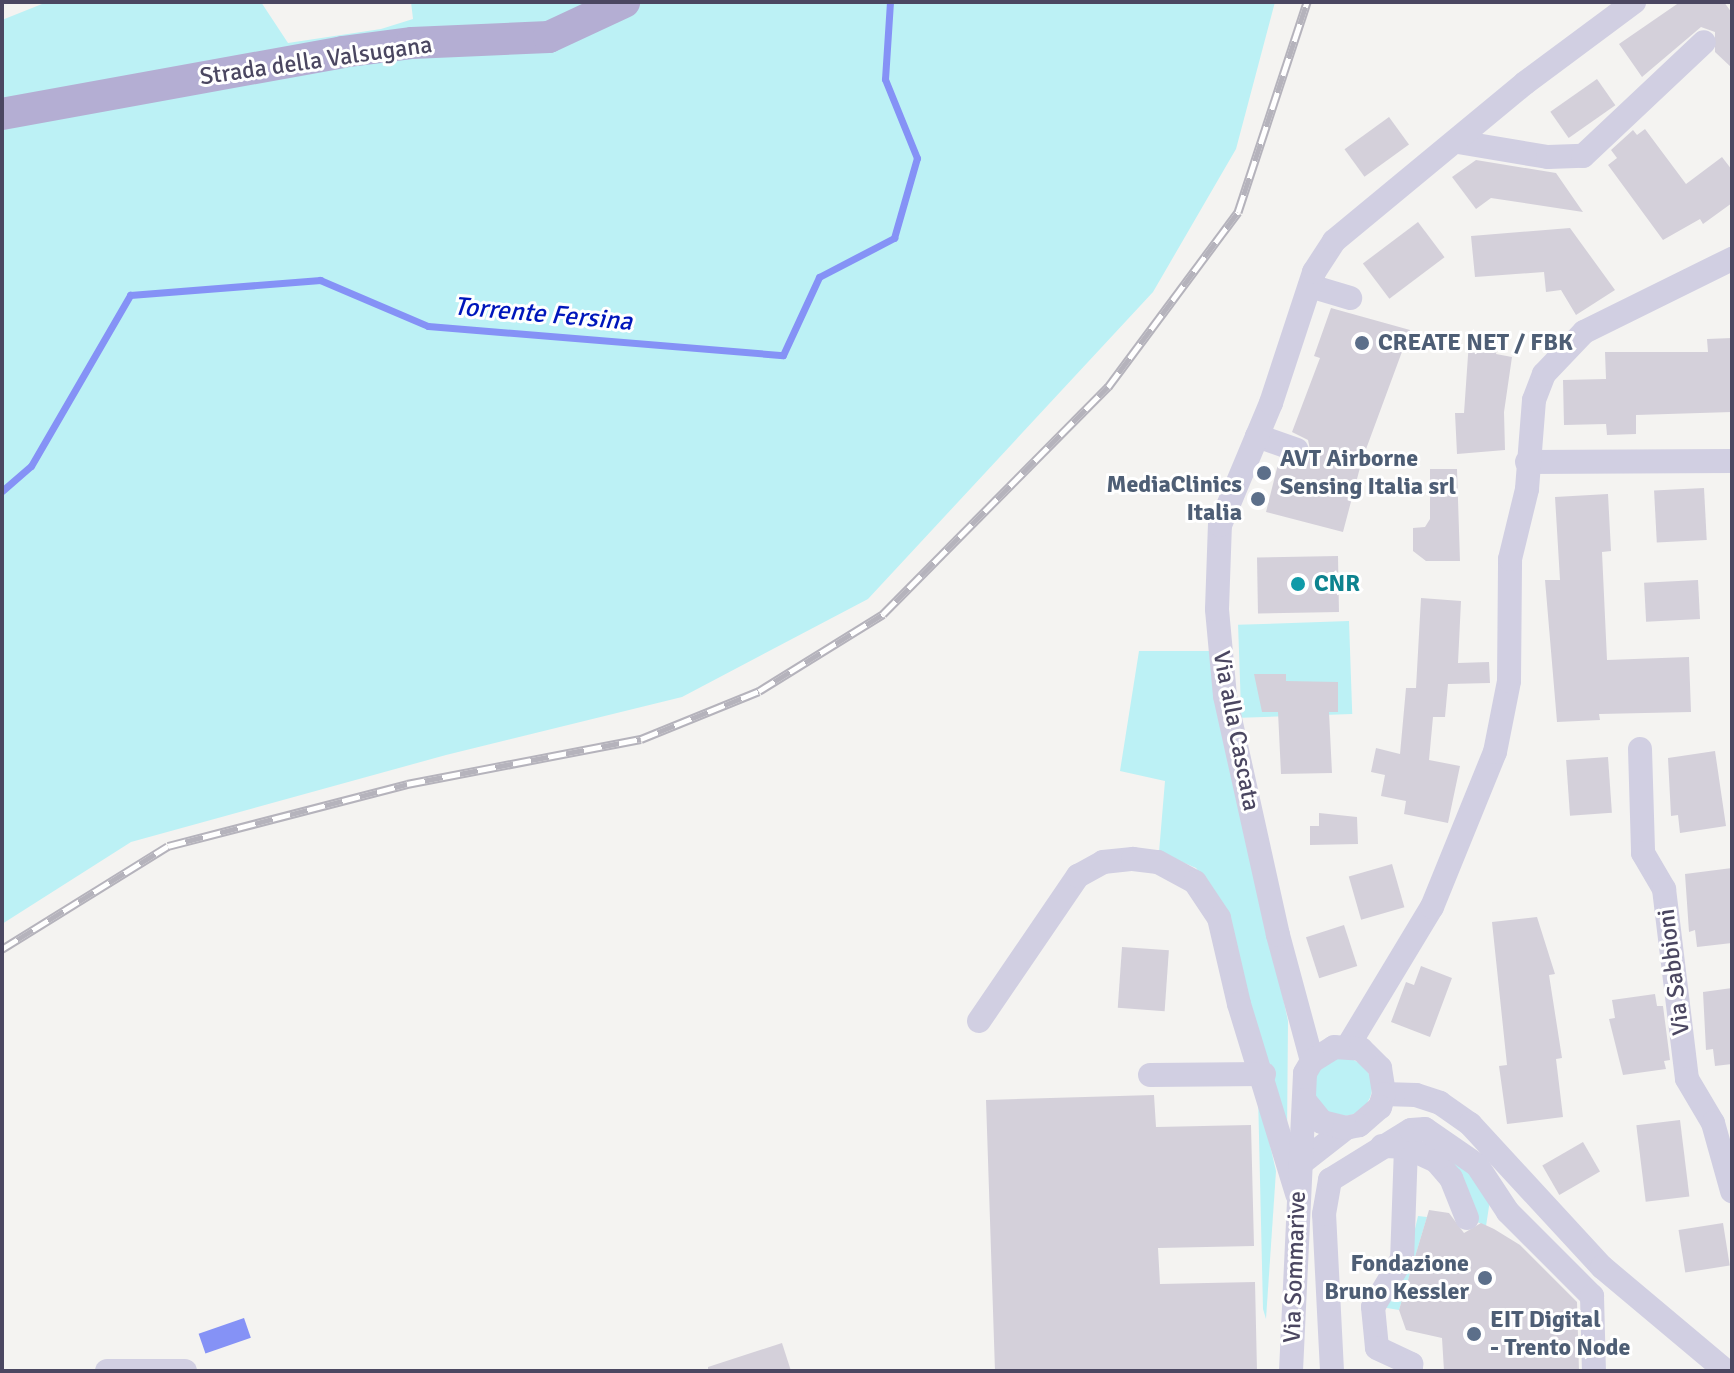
<!DOCTYPE html>
<style>
body{margin:0}
#map{position:relative;width:1734px;height:1373px;overflow:hidden;background:#f4f3f1;font-family:Signika,sans-serif}
div>[style]{position:absolute}
.green>*{inset:0;background:#bcf1f5;transform-origin:0 0}
.round{border-radius:50%}
.water>*{inset:0;background:#8592f6;transform-origin:0 0}
.stream>*{height:7px;margin:-3.5px;padding:0 3.5px;transform-origin:3.5px;border-radius:3.5px;background:#8592f6}
.building>*{inset:0;background:#d4d0da;transform-origin:0 0}
.minor>*{height:24px;margin:-12px;padding:0 12px;transform-origin:12px;border-radius:12px;background:#d1cfe2}
.major>*{height:32px;margin:-16px;padding:0 16px;transform-origin:16px;border-radius:16px;background:#b4aed3}
.rail>*{height:9px;margin-top:-4.5px;transform-origin:0;background:repeating-linear-gradient(90deg,#fff 0 18px,#b5b3bc 0 36px);box-sizing:border-box;border-block:2px solid #b5b3bc}
.dots>*{width:22px;height:22px;translate:-50% -50%;box-sizing:border-box;border:4px solid #fff;border-radius:50%}
span{translate:-50% -50%;white-space:nowrap;text-align:center;line-height:1.15;-webkit-text-stroke:6px #fff;paint-order:stroke}
.street-label{font-size:24px;color:#4b4761}
.service-label{font-size:24px;color:#4e5e75;font-weight:700}
.left{translate:0 -50%;text-align:left}
.right{translate:-100% -50%;text-align:right}
.culture-label{font-size:24px;color:#0d838f;font-weight:700}
.water-label{font-size:26px;color:#0016bb;font-style:italic}
.frame{position:absolute;inset:0;border:4px solid #4b4761;pointer-events:none}
</style>
<div id="map">
<div class="green">
<i style="clip-path:polygon(47px 2px,261px 2px,288px 43px,381px 29px,413px 19px,411px 2px,1275px 2px,1236px 149px,1153px 292px,868px 599px,682px 697px,446px 755px,131px 842px,2px 924px,2px 20px)"></i>
<i style="left:1349px;top:621px;width:93px;height:111px;rotate:88deg"></i>
<i style="clip-path:polygon(1139px 651px,1209px 651px,1288px 1021px,1287px 1136px,1257px 1040px,1225px 907px,1196px 868px,1159px 852px,1165px 781px,1120px 771px)"></i>
<i class="round" style="left:1314px;top:1058px;width:58px;height:58px"></i>
<i style="clip-path:polygon(1258px 1093px,1276px 1171px,1266px 1319px,1263px 1309px)"></i>
<i style="clip-path:polygon(1423px 1137px,1482px 1181px,1490px 1200px,1486px 1226px,1475px 1221px)"></i>
<i style="clip-path:polygon(1418px 1216px,1427px 1217px,1399px 1310px,1381px 1307px,1411px 1246px)"></i>
</div>
<div class="water">
<i style="left:244px;top:1318px;width:21px;height:48px;rotate:71deg"></i>
</div>
<div class="stream">
<i style="left:2px;top:491px;width:38px;rotate:-41deg"></i>
<i style="left:31px;top:466px;width:198px;rotate:-59.9deg"></i>
<i style="left:130px;top:295px;width:191px;rotate:-4.5deg"></i>
<i style="left:320px;top:280px;width:117px;rotate:23.1deg"></i>
<i style="left:428px;top:326px;width:356px;rotate:4.7deg"></i>
<i style="left:783px;top:355px;width:86px;rotate:-65.2deg"></i>
<i style="left:819px;top:277px;width:85px;rotate:-27.5deg"></i>
<i style="left:894px;top:238px;width:83px;rotate:-74deg"></i>
<i style="left:917px;top:158px;width:85px;rotate:-112.1deg"></i>
<i style="left:885px;top:79px;width:77px;rotate:-86.3deg"></i>
</div>
<div class="building">
<i style="clip-path:polygon(1680px 2px,1724px 2px,1732px 13px,1732px 68px,1715px 52px,1715px 32px,1701px 27px,1642px 77px,1619px 44px)"></i>
<i style="left:1597px;top:79px;width:32px;height:57px;rotate:55deg"></i>
<i style="left:1389px;top:117px;width:34px;height:55px;rotate:54deg"></i>
<i style="clip-path:polygon(1645px 129px,1686px 184px,1722px 157px,1732px 170px,1732px 203px,1703px 224px,1700px 219px,1663px 240px,1608px 165px,1617px 158px,1611px 150px,1633px 130px,1637px 135px)"></i>
<i style="clip-path:polygon(1476px 160px,1556px 173px,1583px 212px,1491px 198px,1476px 209px,1452px 177px)"></i>
<i style="left:1418px;top:222px;width:44px;height:69px;rotate:53deg"></i>
<i style="clip-path:polygon(1570px 228px,1615px 290px,1576px 315px,1561px 290px,1546px 292px,1544px 272px,1475px 277px,1471px 236px)"></i>
<i style="clip-path:polygon(1331px 308px,1410px 330px,1362px 460px,1343px 532px,1266px 512px,1279px 460px,1299px 465px,1311px 454px,1308px 440px,1292px 432px,1320px 358px,1314px 356px)"></i>
<i style="clip-path:polygon(1732px 338px,1732px 412px,1636px 415px,1636px 434px,1607px 435px,1606px 424px,1564px 425px,1563px 380px,1606px 379px,1605px 352px,1708px 352px,1707px 339px)"></i>
<i style="clip-path:polygon(1469px 341px,1498px 345px,1496px 354px,1512px 357px,1504px 412px,1505px 450px,1457px 454px,1455px 413px,1464px 413px)"></i>
<i style="clip-path:polygon(1430px 469px,1457px 469px,1460px 561px,1426px 561px,1413px 551px,1413px 528px,1425px 527px,1430px 519px)"></i>
<i style="left:1704px;top:488px;width:52px;height:50px;rotate:87deg"></i>
<i style="clip-path:polygon(1608px 494px,1611px 551px,1602px 552px,1607px 660px,1689px 657px,1691px 712px,1599px 714px,1600px 720px,1557px 722px,1545px 580px,1560px 580px,1555px 497px)"></i>
<i style="left:1338px;top:556px;width:56px;height:81px;rotate:89deg"></i>
<i style="left:1698px;top:580px;width:39px;height:54px;rotate:87deg"></i>
<i style="clip-path:polygon(1421px 598px,1461px 601px,1458px 663px,1489px 662px,1490px 683px,1448px 684px,1445px 717px,1433px 717px,1429px 760px,1460px 766px,1448px 823px,1404px 814px,1406px 801px,1381px 796px,1385px 775px,1371px 772px,1376px 748px,1400px 754px,1406px 688px,1416px 688px)"></i>
<i style="clip-path:polygon(1254px 674px,1286px 674px,1286px 681px,1338px 682px,1338px 712px,1329px 712px,1332px 773px,1281px 774px,1278px 712px,1262px 712px)"></i>
<i style="clip-path:polygon(1715px 751px,1726px 826px,1680px 833px,1678px 815px,1671px 816px,1668px 758px)"></i>
<i style="left:1608px;top:757px;width:56px;height:42px;rotate:86deg"></i>
<i style="clip-path:polygon(1319px 813px,1357px 817px,1358px 844px,1310px 845px,1310px 826px,1319px 826px)"></i>
<i style="left:1392px;top:864px;width:45px;height:45px;rotate:74deg"></i>
<i style="clip-path:polygon(1732px 868px,1732px 943px,1697px 947px,1695px 930px,1689px 932px,1685px 874px)"></i>
<i style="clip-path:polygon(1537px 917px,1555px 974px,1549px 975px,1562px 1058px,1556px 1059px,1563px 1117px,1507px 1124px,1499px 1066px,1507px 1065px,1492px 922px)"></i>
<i style="left:1344px;top:925px;width:43px;height:40px;rotate:72deg"></i>
<i style="left:1122px;top:947px;width:47px;height:61px;rotate:4deg"></i>
<i style="clip-path:polygon(1421px 966px,1452px 978px,1430px 1037px,1391px 1022px,1406px 982px,1414px 985px)"></i>
<i style="clip-path:polygon(1732px 988px,1732px 1064px,1715px 1066px,1713px 1049px,1706px 1050px,1703px 992px)"></i>
<i style="clip-path:polygon(1655px 994px,1657px 1006px,1663px 1006px,1670px 1060px,1664px 1061px,1666px 1069px,1623px 1075px,1609px 1019px,1615px 1018px,1612px 1000px)"></i>
<i style="clip-path:polygon(1154px 1095px,1156px 1127px,1251px 1125px,1254px 1246px,1158px 1248px,1160px 1284px,1255px 1282px,1257px 1371px,995px 1371px,986px 1100px)"></i>
<i style="left:1680px;top:1120px;width:77px;height:44px;rotate:83deg"></i>
<i style="left:1583px;top:1142px;width:34px;height:47px;rotate:60deg"></i>
<i style="clip-path:polygon(1429px 1210px,1449px 1213px,1464px 1233px,1481px 1223px,1494px 1229px,1520px 1245px,1577px 1302px,1579px 1371px,1444px 1371px,1442px 1338px,1406px 1330px,1399px 1310px)"></i>
<i style="left:1723px;top:1223px;width:43px;height:45px;rotate:81deg"></i>
<i style="clip-path:polygon(782px 1343px,791px 1371px,708px 1371px,708px 1367px)"></i>
</div>
<div class="minor">
<i style="left:1458px;top:142px;width:91px;rotate:9.5deg"></i>
<i style="left:1548px;top:157px;width:35px;rotate:-2deg"></i>
<i style="left:1583px;top:156px;width:166px;rotate:-43.3deg"></i>
<i style="left:1310px;top:286px;width:42px;rotate:16.7deg"></i>
<i style="left:1257px;top:436px;width:42px;rotate:19.3deg"></i>
<i style="left:1527px;top:462px;width:205px;rotate:-0.3deg"></i>
<i style="left:1640px;top:749px;width:104px;rotate:88.3deg"></i>
<i style="left:1643px;top:853px;width:42px;rotate:59.7deg"></i>
<i style="left:1664px;top:889px;width:191px;rotate:83.1deg"></i>
<i style="left:1687px;top:1079px;width:51px;rotate:59.4deg"></i>
<i style="left:1713px;top:1123px;width:71px;rotate:74.4deg"></i>
<i style="left:979px;top:1021px;width:176px;rotate:-55.7deg"></i>
<i style="left:1078px;top:876px;width:29px;rotate:-29deg"></i>
<i style="left:1103px;top:862px;width:30px;rotate:-6deg"></i>
<i style="left:1133px;top:859px;width:25px;rotate:7deg"></i>
<i style="left:1158px;top:862px;width:42px;rotate:28.4deg"></i>
<i style="left:1195px;top:882px;width:43px;rotate:56.3deg"></i>
<i style="left:1219px;top:918px;width:88px;rotate:76.9deg"></i>
<i style="left:1239px;top:1004px;width:199px;rotate:73deg"></i>
<i style="left:1348px;top:1046px;width:162px;rotate:-58.9deg"></i>
<i style="left:1432px;top:907px;width:167px;rotate:-67.9deg"></i>
<i style="left:1495px;top:752px;width:72px;rotate:-78.8deg"></i>
<i style="left:1509px;top:681px;width:122px;rotate:-89.5deg"></i>
<i style="left:1510px;top:559px;width:72px;rotate:-76.3deg"></i>
<i style="left:1527px;top:489px;width:89px;rotate:-85.5deg"></i>
<i style="left:1534px;top:400px;width:28px;rotate:-69deg"></i>
<i style="left:1544px;top:374px;width:58px;rotate:-46.4deg"></i>
<i style="left:1584px;top:332px;width:165px;rotate:-26.3deg"></i>
<i style="left:1312px;top:1061px;width:131px;rotate:-105.1deg"></i>
<i style="left:1278px;top:935px;width:245px;rotate:-102.5deg"></i>
<i style="left:1225px;top:696px;width:87px;rotate:-95.3deg"></i>
<i style="left:1217px;top:609px;width:84px;rotate:-88deg"></i>
<i style="left:1220px;top:525px;width:132px;rotate:-67.3deg"></i>
<i style="left:1271px;top:403px;width:138px;rotate:-71.8deg"></i>
<i style="left:1314px;top:272px;width:37px;rotate:-57deg"></i>
<i style="left:1334px;top:241px;width:248px;rotate:-39.6deg"></i>
<i style="left:1525px;top:83px;width:136px;rotate:-36.6deg"></i>
<i style="left:1150px;top:1075px;width:114px;rotate:-0.5deg"></i>
<i style="left:1384px;top:1094px;width:32px;rotate:2deg"></i>
<i style="left:1416px;top:1095px;width:25px;rotate:18deg"></i>
<i style="left:1440px;top:1103px;width:37px;rotate:35deg"></i>
<i style="left:1470px;top:1124px;width:195px;rotate:47.3deg"></i>
<i style="left:1602px;top:1267px;width:162px;rotate:40deg"></i>
<i style="left:1382px;top:1146px;width:24px;rotate:2deg"></i>
<i style="left:1406px;top:1147px;width:112px;rotate:92deg"></i>
<i style="left:1402px;top:1259px;width:56px;rotate:121.1deg"></i>
<i style="left:1373px;top:1307px;width:41px;rotate:84.4deg"></i>
<i style="left:1377px;top:1348px;width:38px;rotate:25deg"></i>
<i style="left:1411px;top:1364px;width:7px;rotate:90deg"></i>
<i style="left:1406px;top:1147px;width:33px;rotate:25deg"></i>
<i style="left:1436px;top:1161px;width:23px;rotate:49deg"></i>
<i style="left:1451px;top:1178px;width:43px;rotate:68.2deg"></i>
<i style="left:1300px;top:1164px;width:58px;rotate:-38deg"></i>
<i style="left:107px;top:1371px;width:78px"></i>
<i style="left:1291px;top:1371px;width:298px;rotate:-87.3deg"></i>
<i style="left:1305px;top:1073px;width:14px;rotate:-60deg"></i>
<i style="left:1312px;top:1061px;width:26px;rotate:-32deg"></i>
<i style="left:1334px;top:1047px;width:27px;rotate:4deg"></i>
<i style="left:1361px;top:1049px;width:27px;rotate:45deg"></i>
<i style="left:1380px;top:1068px;width:26px;rotate:81deg"></i>
<i style="left:1384px;top:1094px;width:14px;rotate:107deg"></i>
<i style="left:1380px;top:1107px;width:28px;rotate:139deg"></i>
<i style="left:1359px;top:1125px;width:13px;rotate:167deg"></i>
<i style="left:1346px;top:1128px;width:25px;rotate:-166deg"></i>
<i style="left:1322px;top:1122px;width:28px;rotate:-129deg"></i>
<i style="left:1332px;top:1371px;width:157px;rotate:-92.9deg"></i>
<i style="left:1324px;top:1214px;width:35px;rotate:-80deg"></i>
<i style="left:1330px;top:1180px;width:95px;rotate:-31.7deg"></i>
<i style="left:1411px;top:1130px;width:14px;rotate:-4deg"></i>
<i style="left:1425px;top:1129px;width:63px;rotate:34.7deg"></i>
<i style="left:1477px;top:1165px;width:56px;rotate:56.6deg"></i>
<i style="left:1508px;top:1212px;width:119px;rotate:45deg"></i>
<i style="left:1592px;top:1296px;width:75px;rotate:88.5deg"></i>
</div>
<div class="major">
<i style="left:2px;top:114px;width:346px;rotate:-10.3deg"></i>
<i style="left:342px;top:52px;width:71px;rotate:-7.3deg"></i>
<i style="left:412px;top:43px;width:137px;rotate:-2.5deg"></i>
<i style="left:549px;top:37px;width:83px;rotate:-25deg"></i>
</div>
<div class="rail">
<i style="left:2px;top:949px;width:195px;rotate:-31.8deg"></i>
<i style="left:168px;top:846px;width:247px;rotate:-14.5deg"></i>
<i style="left:407px;top:784px;width:238px;rotate:-10.9deg"></i>
<i style="left:641px;top:739px;width:127px;rotate:-22.1deg"></i>
<i style="left:759px;top:691px;width:146px;rotate:-31.8deg"></i>
<i style="left:883px;top:614px;width:320px;rotate:-45.3deg"></i>
<i style="left:1108px;top:387px;width:218px;rotate:-53.4deg"></i>
<i style="left:1238px;top:212px;width:221px;rotate:-71.8deg"></i>
</div>
<div class="dots">
<i style="left:1362px;top:343px;background:#5c6f8a"></i>
<i style="left:1264px;top:473px;background:#5c6f8a"></i>
<i style="left:1258px;top:499px;background:#5c6f8a"></i>
<i style="left:1298px;top:584px;background:#0f9aa8"></i>
<i style="left:1485px;top:1278px;background:#5c6f8a"></i>
<i style="left:1474px;top:1334px;background:#5c6f8a"></i>
</div>
<div class="street-label">
<span style="left:316px;top:61px;rotate:-8deg">Strada della Valsugana</span>
<span style="left:1236px;top:731px;rotate:79deg">Via alla Cascata</span>
<span style="left:1674px;top:972px;rotate:-97deg">Via Sabbioni</span>
<span style="left:1295px;top:1267px;rotate:-88deg">Via Sommarive</span>
</div>
<div class="service-label">
<span class="left" style="left:1378px;top:343px">CREATE NET / FBK</span>
<span class="left" style="left:1280px;top:473px">AVT Airborne<br>Sensing Italia srl</span>
<span class="right" style="left:1242px;top:499px">MediaClinics<br>Italia</span>
<span class="right" style="left:1469px;top:1278px">Fondazione<br>Bruno Kessler</span>
<span class="left" style="left:1490px;top:1334px">EIT Digital<br>- Trento Node</span>
</div>
<div class="culture-label">
<span class="left" style="left:1314px;top:584px">CNR</span>
</div>
<div class="water-label">
<span style="left:543px;top:315px;rotate:5deg">Torrente Fersina</span>
</div>
<div class="frame"></div>
</div>
